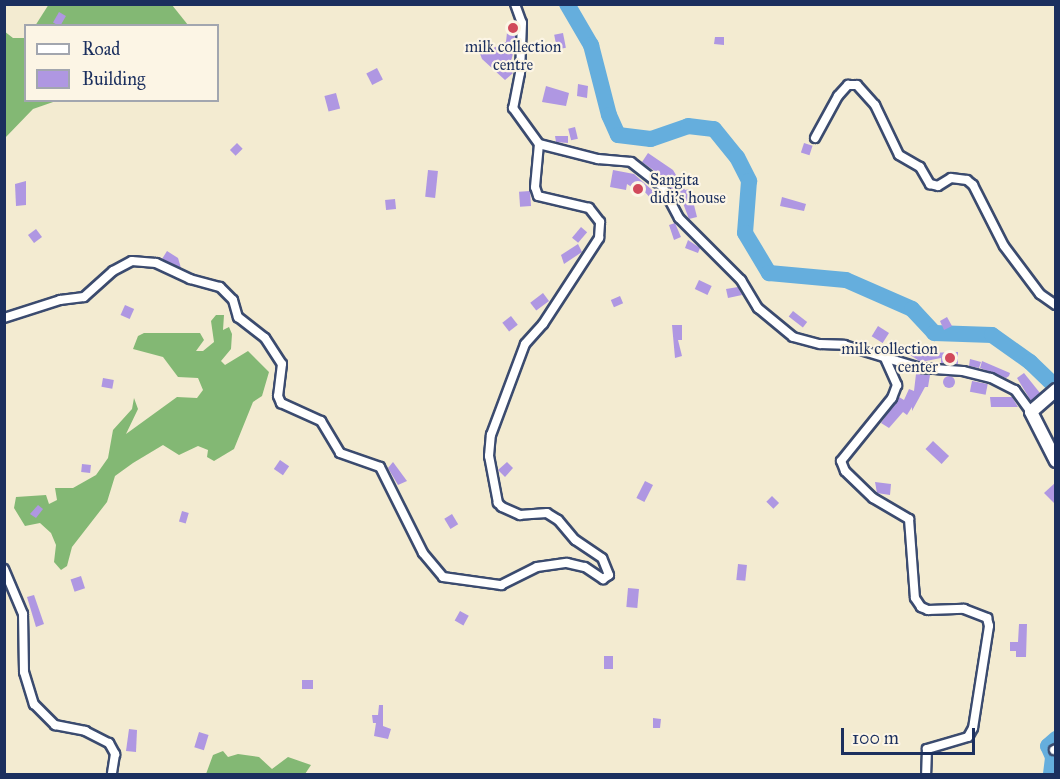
<!DOCTYPE html>
<style>
body{margin:0}
#map{position:relative;width:1060px;height:779px;overflow:hidden;background:#f3ebd1;font-family:"IM FELL Great Primer",serif}
div>[style]{position:absolute}
.forest>*{inset:0;background:#83b874}
.river>*{height:16px;margin:-8px;padding:0 8px;transform-origin:8px;border-radius:8px;background:#65aedd}
.building>*{inset:0;background:#af97e2;transform-origin:0 0}
.round{border-radius:50%}
.roads{filter:drop-shadow(2px 0 #3b4b6f) drop-shadow(-2px 0 #3b4b6f) drop-shadow(0 2px #3b4b6f) drop-shadow(0 -2px #3b4b6f)}
.street>*{height:8px;margin:-4px;padding:0 4px;transform-origin:4px;border-radius:4px;background:#fff}
.secondary>*{height:12px;margin:-6px;padding:0 6px;transform-origin:6px;border-radius:6px;background:#fff}
.dots>*{width:16px;height:16px;translate:-50% -50%;box-sizing:border-box;border:3px solid #fcf5e5;border-radius:50%}
span{translate:-50% -50%;white-space:nowrap;text-align:center;line-height:1.15;-webkit-text-stroke:4.5px #fcf5e5;paint-order:stroke}
.poi-label{font-size:16px;color:#1b2f5e}
.left{translate:0 -50%;text-align:left}
.right{translate:-100% -50%;text-align:right}
.frame{position:absolute;inset:0;border:6px solid #1b2f5e;pointer-events:none}
.legend{position:absolute;left:24px;top:24px;width:195px;height:78px;box-sizing:border-box;background:#fcf5e5;border:2px solid #a2a6af;margin:0;padding:8px 10px;list-style:none;font-size:18px;color:#1b2f5e}
.legend li{display:flex;align-items:center;gap:12px;height:30px}
.legend b{width:30px;border:2px solid #a2a6af}
.scale{position:absolute;left:841px;top:728px;width:134px;height:27px;box-sizing:border-box;border:3px solid #1b2f5e;border-top:0;padding-left:8px;font-size:18px;line-height:21px;white-space:nowrap;color:#1b2f5e;-webkit-text-stroke:4px #fcf5e5;paint-order:stroke}
</style>
<div id="map">
<div class="forest">
<i style="clip-path:polygon(49px 4px,172px 5px,188px 25px,35px 26px)"></i>
<i style="clip-path:polygon(4px 31px,13px 38px,25px 38px,26px 100px,56px 101px,33px 109px,5px 138px)"></i>
<i style="clip-path:polygon(216px 315px,224px 315px,223px 330px,229px 327px,232px 334px,231px 349px,221px 361px,225px 365px,248px 351px,269px 372px,262px 396px,253px 402px,234px 449px,214px 461px,207px 457px,208px 450px,198px 446px,179px 455px,163px 445px,133px 463px,115px 476px,107px 502px,72px 547px,67px 566px,61px 570px,54px 562px,56px 545px,51px 533px,40px 523px,25px 526px,14px 508px,16px 497px,46px 495px,49px 504px,57px 500px,55px 488px,73px 488px,96px 475px,108px 458px,113px 430px,132px 409px,134px 398px,138px 409px,126px 434px,177px 397px,197px 398px,203px 390px,198px 378px,178px 377px,163px 357px,133px 349px,138px 336px,144px 333px,200px 333px,204px 340px,196px 351px,203px 351px,214px 342px,211px 321px)"></i>
<i style="clip-path:polygon(223px 751px,228px 757px,238px 754px,259px 757px,272px 769px,288px 757px,311px 765px,305px 774px,206px 774px,213px 755px)"></i>
</div>
<div class="river">
<i style="left:567px;top:4px;width:48px;rotate:59.7deg"></i>
<i style="left:591px;top:45px;width:72px;rotate:75.6deg"></i>
<i style="left:609px;top:115px;width:22px;rotate:66deg"></i>
<i style="left:618px;top:135px;width:33px;rotate:7deg"></i>
<i style="left:651px;top:139px;width:39px;rotate:-19deg"></i>
<i style="left:688px;top:126px;width:26px;rotate:7deg"></i>
<i style="left:714px;top:129px;width:36px;rotate:51deg"></i>
<i style="left:737px;top:157px;width:27px;rotate:63deg"></i>
<i style="left:749px;top:181px;width:52px;rotate:94.4deg"></i>
<i style="left:745px;top:233px;width:47px;rotate:59deg"></i>
<i style="left:769px;top:273px;width:77px;rotate:5.2deg"></i>
<i style="left:846px;top:280px;width:72px;rotate:23.7deg"></i>
<i style="left:912px;top:309px;width:33px;rotate:47deg"></i>
<i style="left:934px;top:333px;width:58px;rotate:2deg"></i>
<i style="left:992px;top:335px;width:47px;rotate:35.4deg"></i>
<i style="left:1030px;top:362px;width:36px;rotate:44deg"></i>
<i style="left:1051px;top:774px;width:17px;rotate:-83deg"></i>
<i style="left:1053px;top:757px;width:12px;rotate:-114deg"></i>
<i style="left:1048px;top:746px;width:11px;rotate:-41deg"></i>
</div>
<div class="building">
<i style="left:59px;top:12px;width:8px;height:12px;rotate:30deg"></i>
<i style="clip-path:polygon(508px 23px,516px 24px,515px 46px,510px 65px,505px 65px,513px 73px,505px 80px,482px 59px,476px 43px,484px 41px,487px 51px,506px 42px)"></i>
<i style="left:563px;top:33px;width:15px;height:9px;rotate:79deg"></i>
<i style="clip-path:polygon(715px 37px,724px 37px,724px 45px,714px 44px)"></i>
<i style="left:377px;top:68px;width:13px;height:12px;rotate:63deg"></i>
<i style="clip-path:polygon(578px 84px,588px 86px,587px 98px,577px 96px)"></i>
<i style="clip-path:polygon(546px 86px,569px 93px,566px 106px,542px 102px)"></i>
<i style="left:336px;top:93px;width:16px;height:12px;rotate:75deg"></i>
<i style="left:575px;top:127px;width:12px;height:7px;rotate:76deg"></i>
<i style="clip-path:polygon(555px 136px,568px 136px,568px 143px,556px 142px)"></i>
<i style="left:237px;top:143px;width:8px;height:10px;rotate:45deg"></i>
<i style="left:804px;top:143px;width:9px;height:10px;rotate:18deg"></i>
<i style="clip-path:polygon(648px 153px,673px 170px,685px 190px,690px 189px,697px 217px,689px 219px,678px 190px,673px 193px,663px 177px,642px 162px)"></i>
<i style="left:428px;top:170px;width:10px;height:27px;rotate:6deg"></i>
<i style="clip-path:polygon(613px 170px,634px 174px,661px 198px,655px 203px,643px 190px,641px 193px,627px 184px,626px 190px,610px 187px)"></i>
<i style="clip-path:polygon(26px 181px,26px 205px,16px 206px,15px 184px)"></i>
<i style="left:530px;top:191px;width:15px;height:11px;rotate:86deg"></i>
<i style="clip-path:polygon(782px 197px,806px 204px,804px 211px,780px 206px)"></i>
<i style="left:395px;top:199px;width:10px;height:10px;rotate:84deg"></i>
<i style="clip-path:polygon(675px 223px,681px 237px,674px 240px,669px 225px)"></i>
<i style="left:581px;top:227px;width:8px;height:14px;rotate:40deg"></i>
<i style="left:36px;top:229px;width:10px;height:10px;rotate:53deg"></i>
<i style="clip-path:polygon(688px 240px,700px 248px,698px 253px,685px 248px)"></i>
<i style="clip-path:polygon(578px 244px,582px 252px,564px 264px,561px 255px)"></i>
<i style="clip-path:polygon(167px 251px,178px 258px,181px 268px,162px 259px)"></i>
<i style="left:699px;top:280px;width:14px;height:10px;rotate:25deg"></i>
<i style="clip-path:polygon(738px 287px,742px 295px,728px 298px,726px 289px)"></i>
<i style="left:543px;top:293px;width:10px;height:16px;rotate:53deg"></i>
<i style="left:620px;top:296px;width:8px;height:10px;rotate:67deg"></i>
<i style="left:125px;top:305px;width:10px;height:11px;rotate:24deg"></i>
<i style="left:793px;top:311px;width:18px;height:7px;rotate:38deg"></i>
<i style="left:511px;top:316px;width:11px;height:11px;rotate:52deg"></i>
<i style="clip-path:polygon(947px 317px,952px 326px,944px 330px,940px 321px)"></i>
<i style="clip-path:polygon(672px 325px,682px 325px,682px 340px,678px 340px,682px 356px,675px 358px)"></i>
<i style="left:878px;top:326px;width:13px;height:12px;rotate:32deg"></i>
<i style="clip-path:polygon(916px 347px,926px 353px,958px 352px,958px 364px,941px 363px,941px 358px,921px 362px,910px 355px)"></i>
<i style="clip-path:polygon(970px 359px,981px 362px,979px 368px,969px 366px)"></i>
<i style="clip-path:polygon(982px 361px,1010px 373px,1009px 376px,1006px 378px,980px 368px)"></i>
<i style="clip-path:polygon(1024px 373px,1040px 393px,1031px 401px,1017px 378px)"></i>
<i style="clip-path:polygon(916px 374px,930px 375px,928px 387px,925px 387px,912px 411px,912px 407px,907px 415px,903px 412px,889px 428px,881px 423px,899px 397px,904px 400px,909px 389px,914px 391px)"></i>
<i class="round" style="left:943px;top:376px;width:12px;height:12px"></i>
<i style="left:103px;top:378px;width:11px;height:9px;rotate:10deg"></i>
<i style="left:972px;top:381px;width:16px;height:11px;rotate:11deg"></i>
<i style="clip-path:polygon(990px 397px,1012px 397px,1018px 407px,991px 407px)"></i>
<i style="left:933px;top:441px;width:22px;height:11px;rotate:43deg"></i>
<i style="left:280px;top:460px;width:11px;height:11px;rotate:34deg"></i>
<i style="clip-path:polygon(393px 462px,407px 481px,398px 485px,388px 468px)"></i>
<i style="clip-path:polygon(507px 462px,513px 468px,505px 477px,498px 470px)"></i>
<i style="left:82px;top:464px;width:9px;height:8px;rotate:6deg"></i>
<i style="left:645px;top:481px;width:9px;height:19px;rotate:27deg"></i>
<i style="clip-path:polygon(875px 482px,891px 484px,890px 495px,877px 493px)"></i>
<i style="clip-path:polygon(1056px 482px,1056px 505px,1044px 493px)"></i>
<i style="left:772px;top:496px;width:10px;height:8px;rotate:45deg"></i>
<i style="clip-path:polygon(38px 505px,43px 509px,36px 518px,30px 514px)"></i>
<i style="left:182px;top:511px;width:7px;height:11px;rotate:16deg"></i>
<i style="left:452px;top:514px;width:12px;height:9px;rotate:59deg"></i>
<i style="left:738px;top:564px;width:9px;height:16px;rotate:6deg"></i>
<i style="left:81px;top:576px;width:13px;height:11px;rotate:72deg"></i>
<i style="left:628px;top:588px;width:11px;height:19px;rotate:5deg"></i>
<i style="clip-path:polygon(34px 595px,44px 624px,36px 627px,27px 597px)"></i>
<i style="left:460px;top:611px;width:10px;height:11px;rotate:29deg"></i>
<i style="clip-path:polygon(1019px 624px,1027px 624px,1026px 657px,1016px 657px,1016px 651px,1010px 651px,1010px 642px,1018px 642px)"></i>
<i style="left:604px;top:656px;width:9px;height:13px"></i>
<i style="left:302px;top:680px;width:11px;height:9px"></i>
<i style="clip-path:polygon(379px 705px,383px 705px,383px 726px,391px 729px,388px 739px,374px 736px,376px 723px,373px 723px,372px 715px,378px 715px)"></i>
<i style="clip-path:polygon(653px 718px,661px 719px,660px 728px,653px 728px)"></i>
<i style="clip-path:polygon(129px 729px,137px 730px,136px 752px,126px 751px)"></i>
<i style="left:199px;top:732px;width:10px;height:16px;rotate:17deg"></i>
</div>
<div class="roads">
<div class="street">
<i style="left:515px;top:4px;width:20px;rotate:70deg"></i>
<i style="left:522px;top:23px;width:50px;rotate:92.3deg"></i>
<i style="left:520px;top:73px;width:36px;rotate:101deg"></i>
<i style="left:513px;top:108px;width:44px;rotate:54.2deg"></i>
<i style="left:539px;top:144px;width:61px;rotate:14.3deg"></i>
<i style="left:598px;top:159px;width:33px;rotate:5deg"></i>
<i style="left:631px;top:162px;width:39px;rotate:38deg"></i>
<i style="left:662px;top:186px;width:36px;rotate:62deg"></i>
<i style="left:679px;top:218px;width:88px;rotate:45deg"></i>
<i style="left:741px;top:280px;width:33px;rotate:59deg"></i>
<i style="left:758px;top:308px;width:45px;rotate:39.6deg"></i>
<i style="left:793px;top:337px;width:28px;rotate:15deg"></i>
<i style="left:820px;top:344px;width:24px;rotate:2deg"></i>
<i style="left:844px;top:345px;width:79px;rotate:16.8deg"></i>
<i style="left:920px;top:368px;width:43px;rotate:4deg"></i>
<i style="left:963px;top:371px;width:29px;rotate:14deg"></i>
<i style="left:991px;top:378px;width:27px;rotate:27deg"></i>
<i style="left:1015px;top:390px;width:27px;rotate:54deg"></i>
<i style="left:815px;top:138px;width:48px;rotate:-61.3deg"></i>
<i style="left:838px;top:96px;width:15px;rotate:-48deg"></i>
<i style="left:848px;top:85px;width:9px"></i>
<i style="left:857px;top:85px;width:27px;rotate:48deg"></i>
<i style="left:875px;top:105px;width:55px;rotate:64.4deg"></i>
<i style="left:899px;top:155px;width:24px;rotate:30deg"></i>
<i style="left:920px;top:167px;width:20px;rotate:60deg"></i>
<i style="left:930px;top:184px;width:8px;rotate:14deg"></i>
<i style="left:938px;top:186px;width:15px;rotate:-32deg"></i>
<i style="left:951px;top:178px;width:16px;rotate:7deg"></i>
<i style="left:967px;top:180px;width:8px;rotate:40deg"></i>
<i style="left:973px;top:185px;width:68px;rotate:63.1deg"></i>
<i style="left:1004px;top:246px;width:60px;rotate:53.1deg"></i>
<i style="left:1040px;top:294px;width:19px;rotate:35deg"></i>
<i style="left:4px;top:318px;width:59px;rotate:-17.8deg"></i>
<i style="left:60px;top:300px;width:24px;rotate:-7deg"></i>
<i style="left:84px;top:297px;width:39px;rotate:-42deg"></i>
<i style="left:113px;top:271px;width:21px;rotate:-28deg"></i>
<i style="left:132px;top:261px;width:24px;rotate:5deg"></i>
<i style="left:156px;top:263px;width:38px;rotate:25deg"></i>
<i style="left:190px;top:279px;width:31px;rotate:15deg"></i>
<i style="left:220px;top:287px;width:18px;rotate:45deg"></i>
<i style="left:233px;top:300px;width:18px;rotate:74deg"></i>
<i style="left:238px;top:317px;width:34px;rotate:38deg"></i>
<i style="left:265px;top:338px;width:31px;rotate:57deg"></i>
<i style="left:282px;top:364px;width:32px;rotate:97deg"></i>
<i style="left:278px;top:396px;width:8px;rotate:67deg"></i>
<i style="left:281px;top:403px;width:44px;rotate:24.2deg"></i>
<i style="left:321px;top:421px;width:37px;rotate:59deg"></i>
<i style="left:340px;top:453px;width:42px;rotate:19.3deg"></i>
<i style="left:380px;top:467px;width:96px;rotate:63.4deg"></i>
<i style="left:423px;top:553px;width:31px;rotate:50deg"></i>
<i style="left:443px;top:577px;width:59px;rotate:7.9deg"></i>
<i style="left:501px;top:585px;width:40px;rotate:-26.6deg"></i>
<i style="left:537px;top:567px;width:30px;rotate:-8deg"></i>
<i style="left:567px;top:563px;width:18px;rotate:13deg"></i>
<i style="left:585px;top:567px;width:22px;rotate:34deg"></i>
<i style="left:603px;top:579px;width:7px;rotate:-34deg"></i>
<i style="left:609px;top:575px;width:18px;rotate:-112deg"></i>
<i style="left:602px;top:558px;width:32px;rotate:-146deg"></i>
<i style="left:575px;top:540px;width:26px;rotate:-130deg"></i>
<i style="left:558px;top:520px;width:13px;rotate:-148deg"></i>
<i style="left:547px;top:513px;width:27px;rotate:176deg"></i>
<i style="left:520px;top:515px;width:20px;rotate:-156deg"></i>
<i style="left:502px;top:507px;width:6px;rotate:-135deg"></i>
<i style="left:498px;top:503px;width:48px;rotate:-100.8deg"></i>
<i style="left:489px;top:456px;width:21px;rotate:-85deg"></i>
<i style="left:491px;top:435px;width:97px;rotate:-69.5deg"></i>
<i style="left:525px;top:344px;width:27px;rotate:-48deg"></i>
<i style="left:543px;top:324px;width:103px;rotate:-56.9deg"></i>
<i style="left:599px;top:238px;width:16px;rotate:-86deg"></i>
<i style="left:600px;top:222px;width:18px;rotate:-128deg"></i>
<i style="left:589px;top:208px;width:52px;rotate:-166.8deg"></i>
<i style="left:538px;top:196px;width:9px;rotate:-108deg"></i>
<i style="left:535px;top:187px;width:43px;rotate:-84.7deg"></i>
<i style="left:885px;top:358px;width:30px;rotate:66deg"></i>
<i style="left:897px;top:385px;width:14px;rotate:111deg"></i>
<i style="left:892px;top:398px;width:81px;rotate:129deg"></i>
<i style="left:841px;top:461px;width:11px;rotate:68deg"></i>
<i style="left:845px;top:471px;width:39px;rotate:44deg"></i>
<i style="left:873px;top:498px;width:42px;rotate:30.3deg"></i>
<i style="left:909px;top:519px;width:79px;rotate:85.7deg"></i>
<i style="left:915px;top:598px;width:11px;rotate:56deg"></i>
<i style="left:921px;top:607px;width:8px;rotate:23deg"></i>
<i style="left:928px;top:610px;width:36px;rotate:-2deg"></i>
<i style="left:964px;top:609px;width:25px;rotate:21deg"></i>
<i style="left:987px;top:618px;width:8px;rotate:76deg"></i>
<i style="left:989px;top:626px;width:103px;rotate:98.9deg"></i>
<i style="left:973px;top:728px;width:10px;rotate:119deg"></i>
<i style="left:968px;top:737px;width:43px;rotate:163.7deg"></i>
<i style="left:927px;top:749px;width:25px;rotate:92deg"></i>
<i style="left:4px;top:569px;width:49px;rotate:67.1deg"></i>
<i style="left:23px;top:614px;width:58px;rotate:89deg"></i>
<i style="left:24px;top:672px;width:34px;rotate:73deg"></i>
<i style="left:34px;top:704px;width:30px;rotate:45deg"></i>
<i style="left:55px;top:725px;width:31px;rotate:11deg"></i>
<i style="left:85px;top:731px;width:27px;rotate:27deg"></i>
<i style="left:109px;top:743px;width:13px;rotate:61deg"></i>
<i style="left:115px;top:754px;width:20px;rotate:99deg"></i>
<i style="left:1054px;top:750px;width:2px;rotate:-27deg"></i>
</div>
<div class="secondary">
<i style="left:1056px;top:390px;width:33px;rotate:139deg"></i>
<i style="left:1031px;top:412px;width:55px;rotate:63deg"></i>
</div>
</div>
<div class="dots">
<i style="left:513px;top:28px;background:#d1495b"></i>
<i style="left:638px;top:189px;background:#d1495b"></i>
<i style="left:950px;top:358px;background:#d1495b"></i>
</div>
<div class="poi-label">
<span style="left:513px;top:56px">milk collection<br>centre</span>
<span class="left" style="left:650px;top:189px">Sangita<br>didi's house</span>
<span class="right" style="left:938px;top:358px">milk collection<br>center</span>
</div>
<div class="frame"></div>
<ul class="legend">
<li><b style="height:8px;background:#fff"></b>Road</li>
<li><b style="height:16px;background:#af97e2"></b>Building</li>
</ul>
<div class="scale">100 m</div>
</div>
